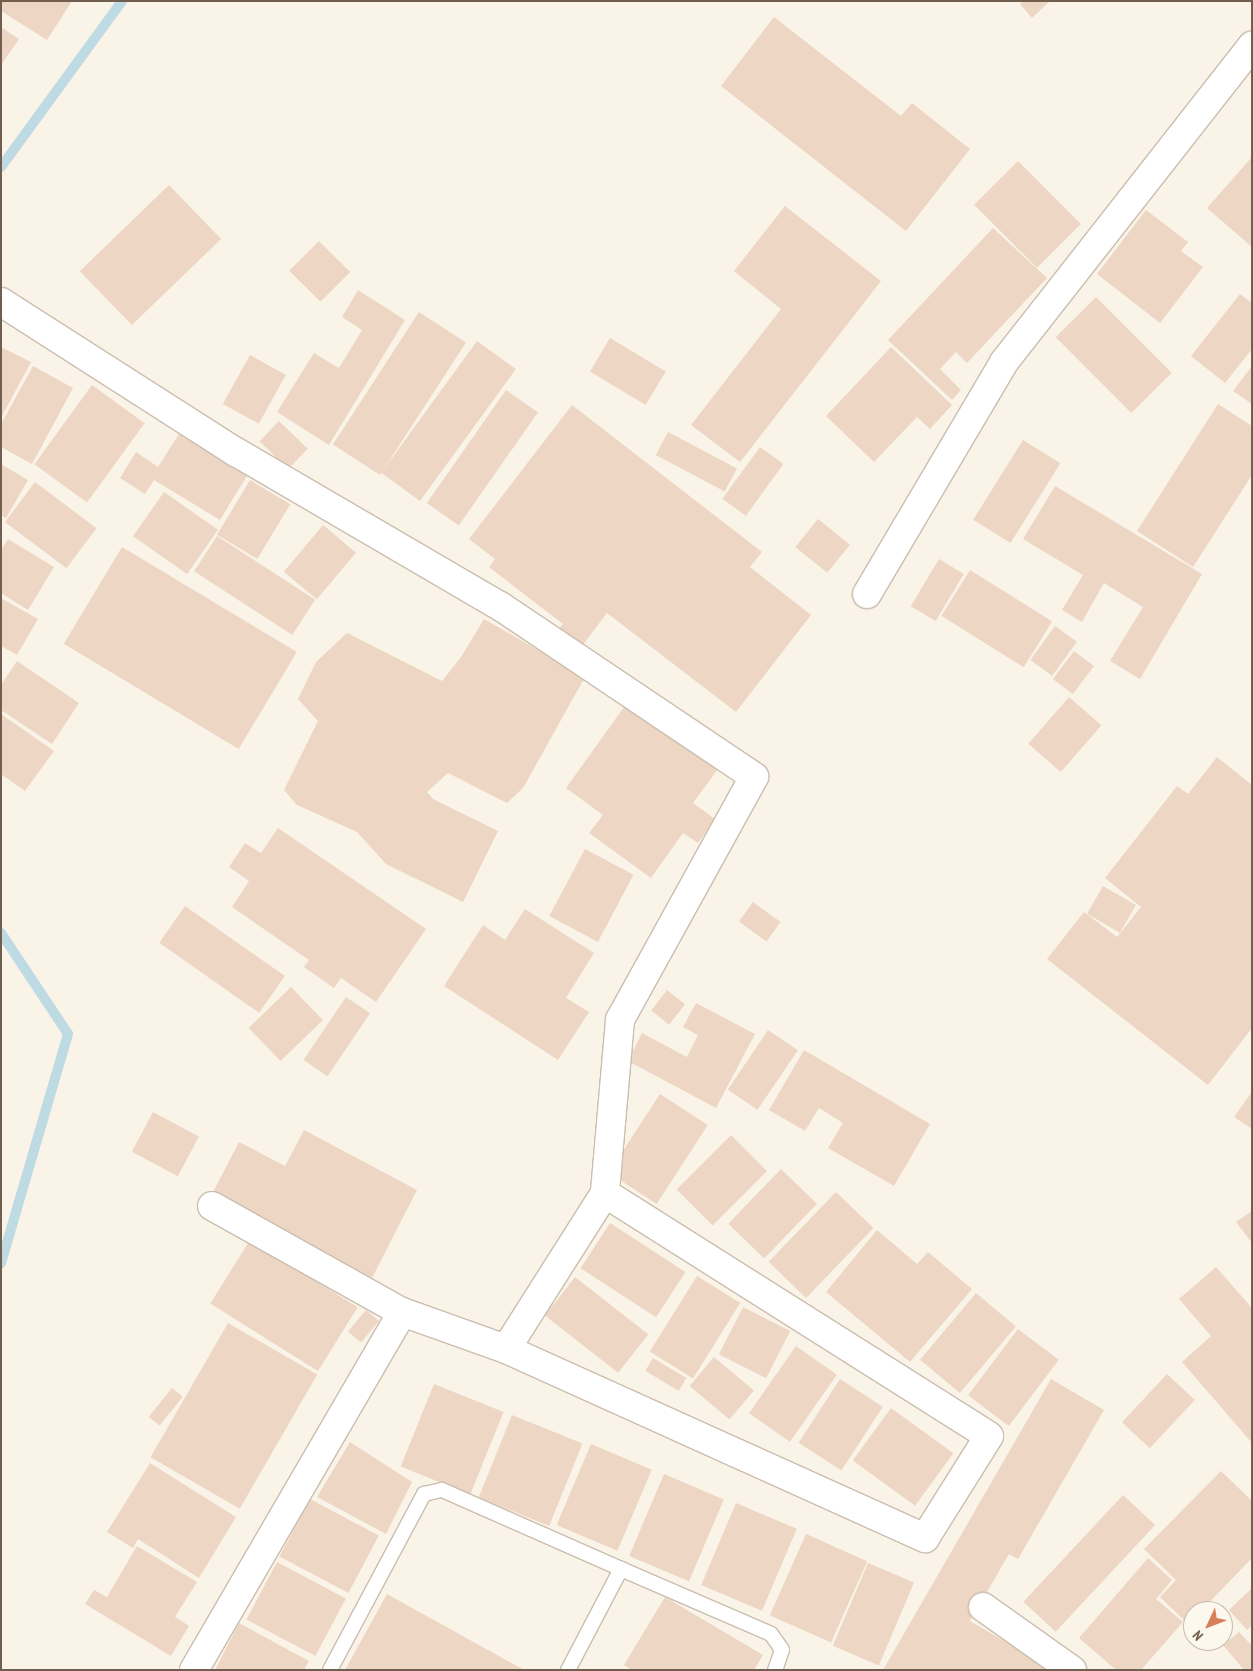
<!DOCTYPE html>
<style>
body{margin:0}
#map{position:relative;width:1253px;height:1671px;overflow:hidden;background:#faf4e8;font-family:"PT Sans Narrow",sans-serif}
div>[style]{position:absolute}
.stream>*{height:10px;margin:-5px;padding:0 5px;transform-origin:5px;border-radius:5px;background:#bedae2}
.building>*{inset:0;background:#edd6c3;transform-origin:0 0}
.roads{filter:drop-shadow(1px 0 #cbbdaf) drop-shadow(-1px 0 #cbbdaf) drop-shadow(0 1px #cbbdaf) drop-shadow(0 -1px #cbbdaf)}
.lane>*{height:14px;margin:-7px;padding:0 7px;transform-origin:7px;border-radius:7px;background:#fff}
.street>*{height:28px;margin:-14px;padding:0 14px;transform-origin:14px;border-radius:14px;background:#fff}
span{translate:-50% -50%;white-space:nowrap;text-align:center;line-height:1.15;-webkit-text-stroke:5px #fdf8ee;paint-order:stroke}
.frame{position:absolute;inset:0;border:2px solid #725e4f;pointer-events:none}
.north{position:absolute;left:1183px;top:1601px;width:50px;height:50px;box-sizing:border-box;background:#fdf8ee;border:1px solid #c5baae;border-radius:50%;rotate:227deg;font-size:14px;font-weight:700;line-height:20px;text-align:center;color:#725e4f}
.north::after{content:'';display:block;margin:auto;width:18px;height:22px;background:#d77e5a;clip-path:polygon(50% 0,100% 100%,50% 72%,0 100%)}
</style>
<div id="map">
<div class="stream">
<i style="left:1px;top:167px;width:205px;rotate:-53.9deg"></i>
<i style="left:1px;top:933px;width:121px;rotate:56.4deg"></i>
<i style="left:68px;top:1034px;width:239px;rotate:106.3deg"></i>
</div>
<div class="building">
<i style="clip-path:polygon(1px 1px,72px 1px,47px 40px,1px 11px)"></i>
<i style="clip-path:polygon(1023px 1px,1050px 1px,1032px 18px,1020px 4px)"></i>
<i style="clip-path:polygon(774px 17px,901px 116px,912px 103px,970px 149px,906px 231px,721px 86px)"></i>
<i style="clip-path:polygon(1px 27px,19px 39px,1px 65px)"></i>
<i style="clip-path:polygon(1252px 157px,1252px 247px,1207px 208px)"></i>
<i style="left:1018px;top:161px;width:89px;height:62px;rotate:45deg"></i>
<i style="left:169px;top:185px;width:75px;height:124px;rotate:46deg"></i>
<i style="clip-path:polygon(785px 206px,881px 281px,740px 462px,691px 425px,781px 309px,734px 271px)"></i>
<i style="clip-path:polygon(1146px 210px,1188px 242px,1181px 251px,1203px 267px,1160px 323px,1097px 274px)"></i>
<i style="clip-path:polygon(993px 228px,1047px 278px,967px 363px,956px 352px,940px 369px,961px 390px,952px 400px,888px 340px)"></i>
<i style="left:319px;top:241px;width:44px;height:42px;rotate:45deg"></i>
<i style="clip-path:polygon(358px 290px,405px 320px,329px 445px,277px 412px,314px 353px,339px 368px,362px 330px,342px 317px)"></i>
<i style="clip-path:polygon(1240px 294px,1252px 303px,1252px 349px,1225px 383px,1191px 356px)"></i>
<i style="left:1096px;top:297px;width:107px;height:57px;rotate:45deg"></i>
<i style="left:419px;top:312px;width:56px;height:158px;rotate:33deg"></i>
<i style="left:610px;top:338px;width:65px;height:39px;rotate:31deg"></i>
<i style="left:477px;top:341px;width:48px;height:163px;rotate:36deg"></i>
<i style="clip-path:polygon(1px 347px,31px 362px,1px 418px)"></i>
<i style="clip-path:polygon(891px 347px,952px 405px,930px 429px,917px 417px,874px 462px,826px 416px)"></i>
<i style="left:250px;top:355px;width:41px;height:56px;rotate:29deg"></i>
<i style="clip-path:polygon(33px 366px,73px 388px,32px 464px,1px 447px,1px 424px)"></i>
<i style="clip-path:polygon(1252px 366px,1252px 404px,1233px 391px)"></i>
<i style="left:92px;top:385px;width:65px;height:98px;rotate:36deg"></i>
<i style="left:506px;top:390px;width:39px;height:138px;rotate:35deg"></i>
<i style="clip-path:polygon(1218px 404px,1252px 426px,1252px 475px,1193px 567px,1137px 531px)"></i>
<i style="clip-path:polygon(572px 405px,762px 552px,750px 567px,811px 615px,736px 712px,607px 613px,576px 654px,553px 636px,563px 624px,489px 567px,495px 559px,469px 539px)"></i>
<i style="left:279px;top:421px;width:40px;height:28px;rotate:44deg"></i>
<i style="clip-path:polygon(182px 429px,250px 471px,220px 520px,154px 480px,145px 494px,120px 478px,136px 452px,158px 467px)"></i>
<i style="left:668px;top:432px;width:78px;height:26px;rotate:28deg"></i>
<i style="left:1023px;top:440px;width:44px;height:94px;rotate:32deg"></i>
<i style="left:760px;top:447px;width:29px;height:64px;rotate:36deg"></i>
<i style="clip-path:polygon(1px 464px,28px 480px,6px 518px,1px 515px)"></i>
<i style="left:250px;top:480px;width:47px;height:64px;rotate:31deg"></i>
<i style="left:35px;top:482px;width:77px;height:50px;rotate:37deg"></i>
<i style="clip-path:polygon(1055px 486px,1202px 574px,1140px 679px,1110px 661px,1143px 607px,1104px 583px,1082px 622px,1062px 610px,1083px 575px,1023px 539px)"></i>
<i style="left:164px;top:492px;width:66px;height:54px;rotate:35deg"></i>
<i style="left:818px;top:519px;width:41px;height:36px;rotate:39deg"></i>
<i style="left:323px;top:525px;width:43px;height:61px;rotate:40deg"></i>
<i style="left:217px;top:536px;width:117px;height:42px;rotate:33deg"></i>
<i style="clip-path:polygon(8px 539px,54px 567px,28px 610px,1px 593px,1px 550px)"></i>
<i style="left:122px;top:547px;width:204px;height:113px;rotate:31deg"></i>
<i style="left:939px;top:559px;width:29px;height:55px;rotate:31deg"></i>
<i style="left:970px;top:570px;width:97px;height:54px;rotate:32deg"></i>
<i style="clip-path:polygon(1px 598px,38px 619px,17px 655px,1px 646px)"></i>
<i style="clip-path:polygon(484px 619px,585px 677px,523px 788px,507px 803px,448px 773px,427px 792px,433px 799px,498px 831px,463px 902px,386px 864px,357px 832px,297px 805px,284px 790px,318px 721px,298px 699px,316px 662px,347px 633px,442px 681px,461px 657px)"></i>
<i style="left:1055px;top:626px;width:27px;height:42px;rotate:36deg"></i>
<i style="left:1074px;top:651px;width:25px;height:35px;rotate:37deg"></i>
<i style="clip-path:polygon(17px 661px,79px 703px,52px 744px,1px 710px,1px 685px)"></i>
<i style="left:1069px;top:697px;width:43px;height:62px;rotate:41deg"></i>
<i style="clip-path:polygon(627px 703px,718px 769px,693px 803px,715px 819px,698px 843px,683px 833px,651px 878px,589px 833px,603px 815px,566px 788px)"></i>
<i style="clip-path:polygon(1px 714px,54px 751px,25px 791px,1px 774px)"></i>
<i style="clip-path:polygon(1217px 757px,1252px 785px,1252px 1028px,1208px 1085px,1047px 959px,1084px 912px,1117px 937px,1141px 907px,1105px 878px,1177px 786px,1188px 794px)"></i>
<i style="clip-path:polygon(278px 828px,426px 929px,376px 1002px,341px 978px,334px 988px,304px 967px,309px 960px,232px 907px,249px 881px,229px 867px,245px 843px,261px 853px)"></i>
<i style="left:585px;top:849px;width:55px;height:76px;rotate:28deg"></i>
<i style="left:1103px;top:886px;width:38px;height:32px;rotate:30deg"></i>
<i style="left:753px;top:902px;width:34px;height:24px;rotate:36deg"></i>
<i style="left:185px;top:906px;width:122px;height:45px;rotate:35deg"></i>
<i style="clip-path:polygon(525px 909px,594px 953px,566px 998px,589px 1012px,558px 1060px,444px 986px,483px 925px,505px 940px)"></i>
<i style="left:291px;top:987px;width:46px;height:59px;rotate:46deg"></i>
<i style="left:667px;top:990px;width:23px;height:26px;rotate:38deg"></i>
<i style="left:346px;top:997px;width:29px;height:76px;rotate:34deg"></i>
<i style="clip-path:polygon(696px 1003px,755px 1034px,716px 1108px,628px 1061px,642px 1033px,687px 1057px,698px 1035px,683px 1027px)"></i>
<i style="left:768px;top:1030px;width:36px;height:72px;rotate:34deg"></i>
<i style="clip-path:polygon(804px 1050px,930px 1124px,894px 1186px,828px 1148px,843px 1123px,819px 1108px,805px 1131px,769px 1110px)"></i>
<i style="clip-path:polygon(1252px 1092px,1252px 1129px,1234px 1117px)"></i>
<i style="left:660px;top:1094px;width:57px;height:94px;rotate:33deg"></i>
<i style="left:153px;top:1112px;width:52px;height:45px;rotate:28deg"></i>
<i style="clip-path:polygon(304px 1130px,417px 1190px,372px 1278px,212px 1194px,239px 1142px,285px 1166px)"></i>
<i style="left:731px;top:1135px;width:51px;height:77px;rotate:45deg"></i>
<i style="left:781px;top:1169px;width:50px;height:76px;rotate:44deg"></i>
<i style="left:836px;top:1192px;width:52px;height:97px;rotate:44deg"></i>
<i style="clip-path:polygon(1252px 1211px,1252px 1243px,1236px 1222px)"></i>
<i style="left:610px;top:1223px;width:90px;height:54px;rotate:33deg"></i>
<i style="clip-path:polygon(877px 1230px,917px 1264px,928px 1252px,972px 1289px,910px 1362px,826px 1292px)"></i>
<i style="left:250px;top:1240px;width:127px;height:75px;rotate:32deg"></i>
<i style="clip-path:polygon(1216px 1267px,1252px 1308px,1252px 1443px,1182px 1362px,1211px 1336px,1179px 1299px)"></i>
<i style="left:697px;top:1276px;width:51px;height:89px;rotate:32deg"></i>
<i style="left:575px;top:1277px;width:93px;height:49px;rotate:38deg"></i>
<i style="left:976px;top:1293px;width:52px;height:87px;rotate:40deg"></i>
<i style="left:743px;top:1307px;width:53px;height:53px;rotate:27deg"></i>
<i style="left:366px;top:1310px;width:17px;height:28px;rotate:40deg"></i>
<i style="left:228px;top:1323px;width:103px;height:155px;rotate:30deg"></i>
<i style="left:1018px;top:1329px;width:51px;height:83px;rotate:37deg"></i>
<i style="left:796px;top:1346px;width:50px;height:82px;rotate:35deg"></i>
<i style="left:714px;top:1357px;width:52px;height:38px;rotate:40deg"></i>
<i style="left:653px;top:1358px;width:39px;height:15px;rotate:31deg"></i>
<i style="left:1167px;top:1374px;width:38px;height:66px;rotate:43deg"></i>
<i style="left:840px;top:1379px;width:51px;height:76px;rotate:33deg"></i>
<i style="clip-path:polygon(1051px 1379px,1104px 1410px,1018px 1559px,1009px 1554px,970px 1621px,1054px 1670px,883px 1670px)"></i>
<i style="left:434px;top:1384px;width:75px;height:89px;rotate:22deg"></i>
<i style="left:172px;top:1388px;width:14px;height:37px;rotate:39deg"></i>
<i style="left:891px;top:1408px;width:77px;height:65px;rotate:36deg"></i>
<i style="left:512px;top:1415px;width:76px;height:89px;rotate:22deg"></i>
<i style="clip-path:polygon(350px 1442px,412px 1482px,386px 1534px,317px 1497px)"></i>
<i style="left:591px;top:1444px;width:66px;height:88px;rotate:23deg"></i>
<i style="clip-path:polygon(150px 1463px,236px 1517px,199px 1578px,138px 1539px,133px 1548px,107px 1532px)"></i>
<i style="clip-path:polygon(1221px 1471px,1252px 1501px,1252px 1558px,1201px 1611px,1193px 1611px,1193px 1619px,1188px 1624px,1160px 1597px,1176px 1580px,1144px 1549px)"></i>
<i style="left:664px;top:1474px;width:65px;height:89px;rotate:23deg"></i>
<i style="left:1123px;top:1495px;width:44px;height:146px;rotate:43deg"></i>
<i style="left:310px;top:1499px;width:78px;height:65px;rotate:28deg"></i>
<i style="left:736px;top:1503px;width:66px;height:89px;rotate:23deg"></i>
<i style="left:806px;top:1534px;width:67px;height:89px;rotate:24deg"></i>
<i style="clip-path:polygon(137px 1546px,197px 1582px,175px 1617px,189px 1626px,171px 1656px,85px 1604px,94px 1590px,107px 1597px)"></i>
<i style="clip-path:polygon(1148px 1558px,1172px 1580px,1156px 1599px,1183px 1622px,1141px 1670px,1116px 1670px,1079px 1638px)"></i>
<i style="left:277px;top:1562px;width:78px;height:65px;rotate:28deg"></i>
<i style="left:868px;top:1563px;width:50px;height:90px;rotate:23deg"></i>
<i style="clip-path:polygon(1252px 1588px,1252px 1625px,1247px 1630px,1229px 1610px)"></i>
<i style="clip-path:polygon(387px 1594px,524px 1670px,345px 1670px)"></i>
<i style="clip-path:polygon(665px 1597px,763px 1655px,754px 1670px,632px 1670px,624px 1665px)"></i>
<i style="clip-path:polygon(239px 1623px,309px 1661px,304px 1670px,215px 1670px)"></i>
<i style="clip-path:polygon(1239px 1632px,1252px 1646px,1252px 1670px,1244px 1670px,1223px 1645px)"></i>
</div>
<div class="roads">
<div class="lane">
<i style="left:621px;top:1569px;width:163px;rotate:23.4deg"></i>
<i style="left:771px;top:1634px;width:19px;rotate:55deg"></i>
<i style="left:782px;top:1650px;width:21px;rotate:109deg"></i>
<i style="left:330px;top:1670px;width:200px;rotate:-61.9deg"></i>
<i style="left:424px;top:1494px;width:18px;rotate:-13deg"></i>
<i style="left:442px;top:1490px;width:196px;rotate:23.8deg"></i>
<i style="left:621px;top:1569px;width:114px;rotate:117.7deg"></i>
</div>
<div class="street">
<i style="left:1px;top:302px;width:279px;rotate:32.6deg"></i>
<i style="left:236px;top:452px;width:306px;rotate:30.3deg"></i>
<i style="left:500px;top:606px;width:306px;rotate:33.9deg"></i>
<i style="left:754px;top:777px;width:277px;rotate:118.9deg"></i>
<i style="left:620px;top:1020px;width:174px;rotate:95deg"></i>
<i style="left:867px;top:594px;width:269px;rotate:-59.4deg"></i>
<i style="left:1004px;top:362px;width:402px;rotate:-51.9deg"></i>
<i style="left:212px;top:1206px;width:218px;rotate:29.2deg"></i>
<i style="left:983px;top:1607px;width:109px;rotate:35.3deg"></i>
<i style="left:194px;top:1670px;width:414px;rotate:-59.8deg"></i>
<i style="left:402px;top:1312px;width:110px;rotate:19.6deg"></i>
<i style="left:506px;top:1349px;width:460px;rotate:24.3deg"></i>
<i style="left:925px;top:1538px;width:120px;rotate:-57.9deg"></i>
<i style="left:989px;top:1436px;width:454px;rotate:-147.7deg"></i>
<i style="left:605px;top:1193px;width:185px;rotate:122.4deg"></i>
</div>
</div>
<div class="frame"></div>
<div class="north">N</div>
</div>
